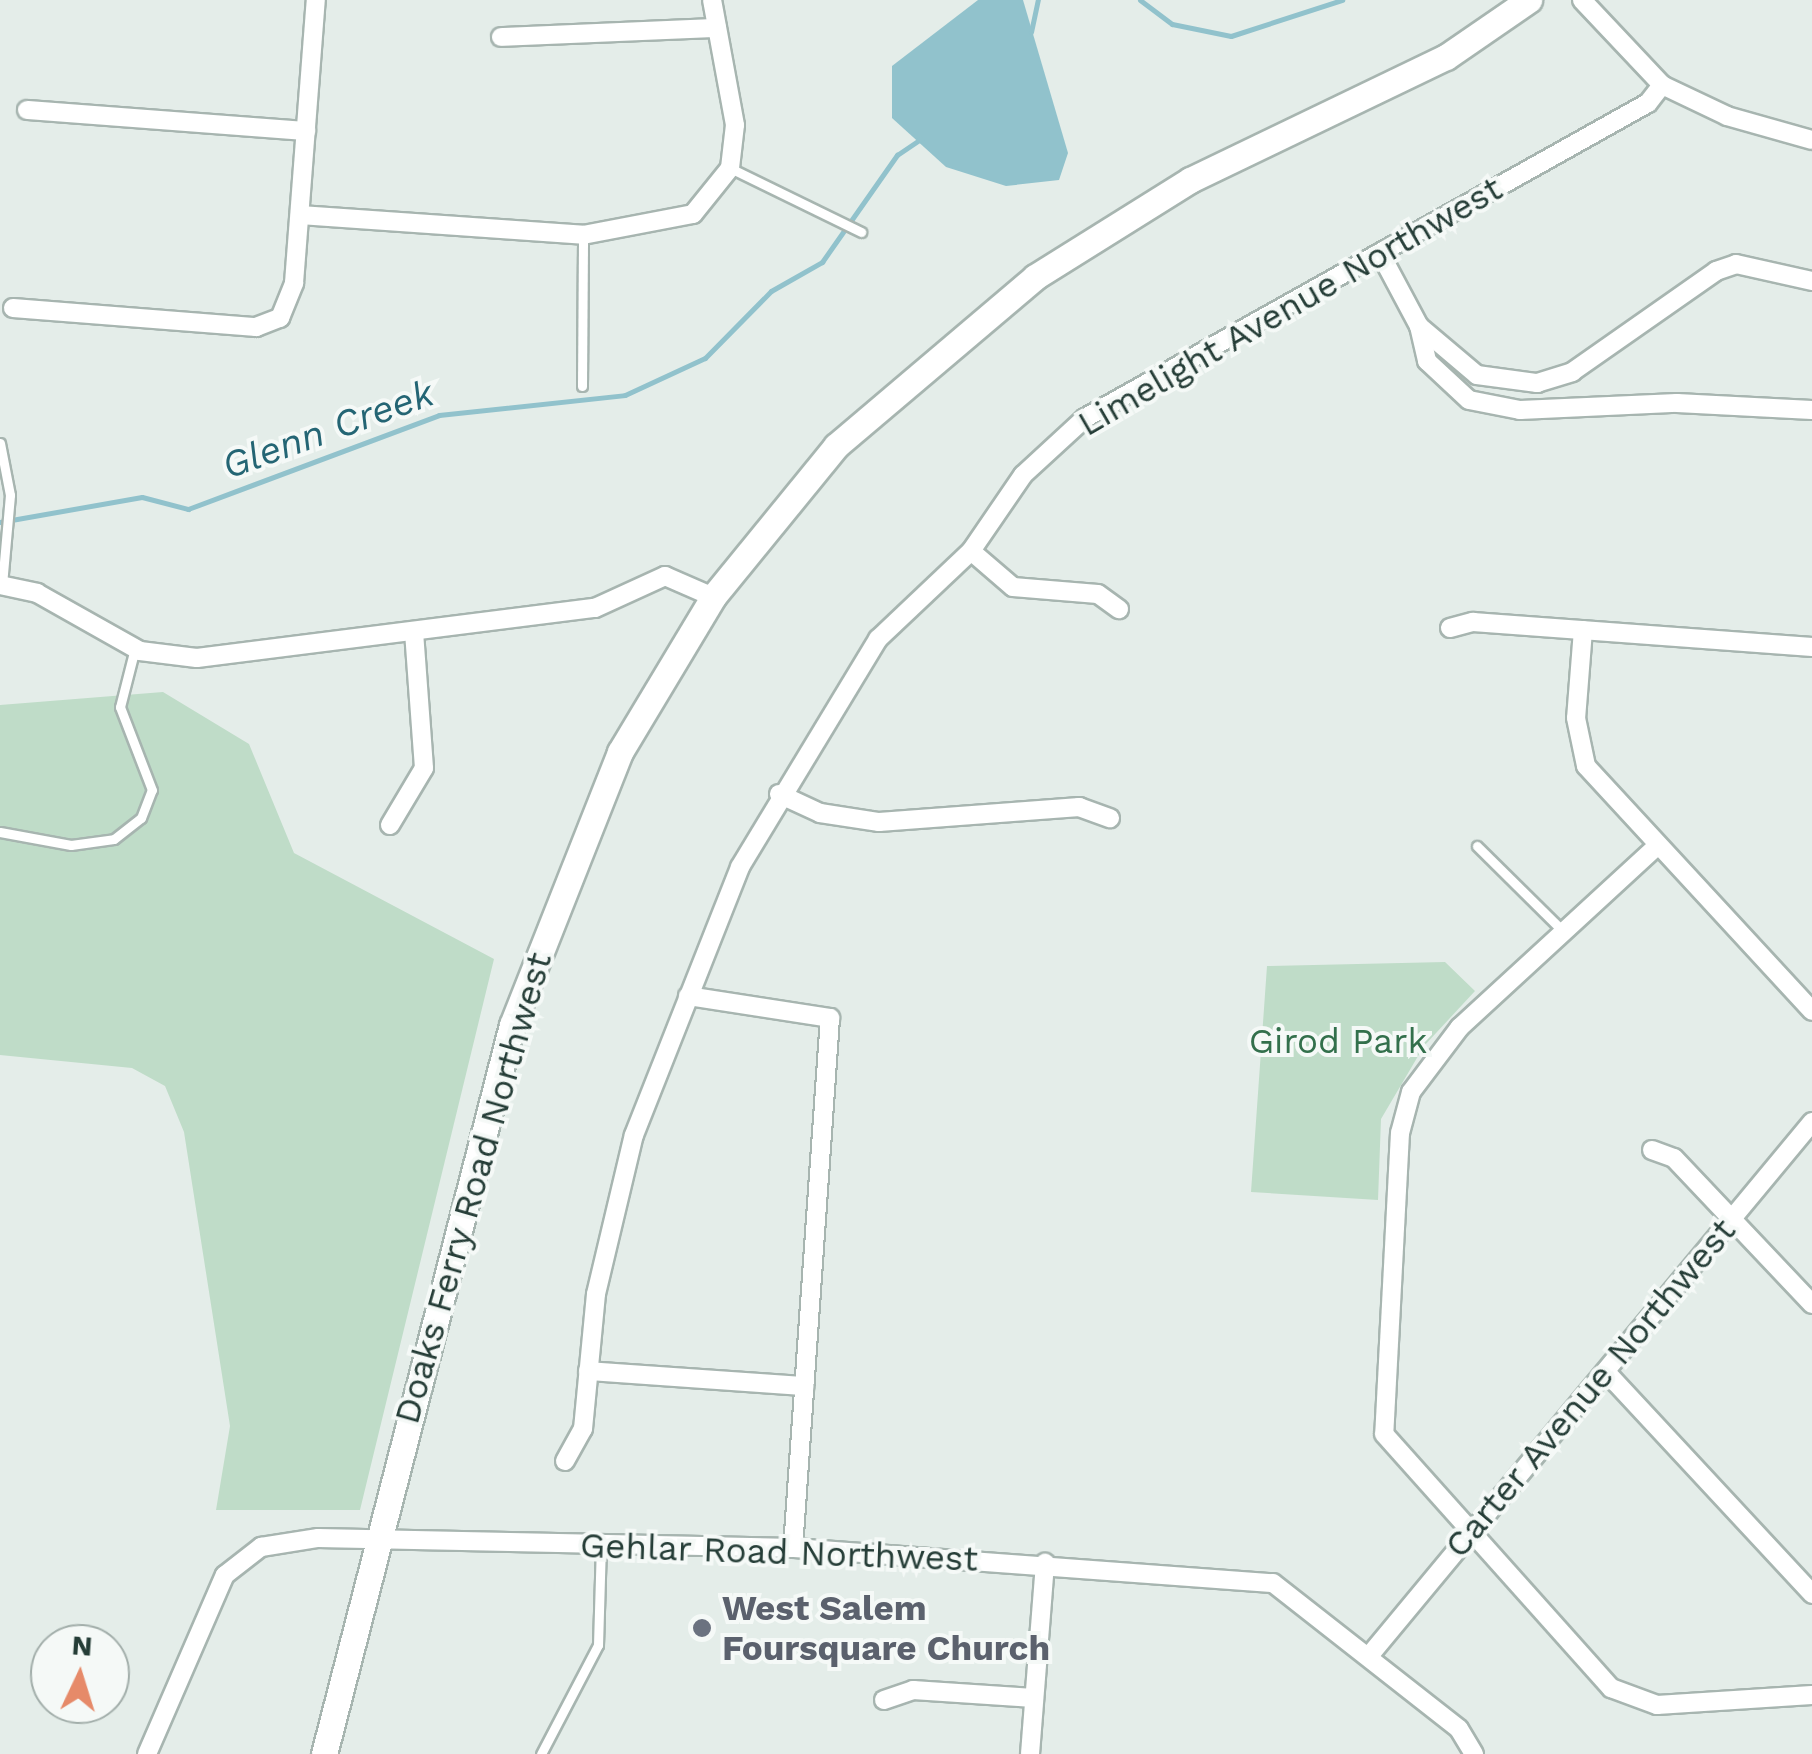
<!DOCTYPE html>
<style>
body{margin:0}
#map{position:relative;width:1812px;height:1754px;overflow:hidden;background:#e4ede9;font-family:"Work Sans",sans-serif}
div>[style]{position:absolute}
.green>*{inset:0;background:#bfdcc8}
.water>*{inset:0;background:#91c2cc}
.stream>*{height:5px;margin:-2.5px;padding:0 2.5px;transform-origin:2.5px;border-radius:2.5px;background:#91c2cc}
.roads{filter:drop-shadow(2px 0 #a7b5b0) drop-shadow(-2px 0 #a7b5b0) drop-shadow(0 2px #a7b5b0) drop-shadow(0 -2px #a7b5b0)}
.service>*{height:9px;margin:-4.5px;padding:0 4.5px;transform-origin:4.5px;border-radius:4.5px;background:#fff}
.minor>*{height:18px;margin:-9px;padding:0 9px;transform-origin:9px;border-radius:9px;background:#fff}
.secondary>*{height:25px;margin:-12.5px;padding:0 12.5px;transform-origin:12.5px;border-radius:12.5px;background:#fff}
.dots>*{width:28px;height:28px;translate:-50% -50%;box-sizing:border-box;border:5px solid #f5f9f7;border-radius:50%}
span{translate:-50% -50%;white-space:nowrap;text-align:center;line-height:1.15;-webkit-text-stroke:8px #f5f9f7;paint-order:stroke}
.street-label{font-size:35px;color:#253d37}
.park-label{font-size:35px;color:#33704c}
.worship-label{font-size:35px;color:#5b616d;font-weight:700}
.left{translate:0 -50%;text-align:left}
.water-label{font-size:38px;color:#246574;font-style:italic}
.north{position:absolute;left:30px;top:1624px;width:100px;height:100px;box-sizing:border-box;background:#f5f9f7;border:2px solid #a2aeaa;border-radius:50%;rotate:4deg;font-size:28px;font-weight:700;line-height:40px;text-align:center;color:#253d37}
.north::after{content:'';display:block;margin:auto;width:35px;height:45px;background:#e68a69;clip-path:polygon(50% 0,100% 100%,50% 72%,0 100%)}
</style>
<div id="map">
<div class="green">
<i style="clip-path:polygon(163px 692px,249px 744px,294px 853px,494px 959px,360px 1510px,216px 1510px,230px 1426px,184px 1132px,165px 1086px,132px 1068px,0 1055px,0 705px)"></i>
<i style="clip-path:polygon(1445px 962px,1475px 991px,1424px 1046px,1381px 1119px,1378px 1200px,1251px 1192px,1267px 966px)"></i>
</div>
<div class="water">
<i style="clip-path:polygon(978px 0,1023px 0,1068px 153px,1059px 180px,1006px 186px,946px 167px,892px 118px,892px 66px)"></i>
</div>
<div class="stream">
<i style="left:1140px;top:0;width:40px;rotate:37deg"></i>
<i style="left:1172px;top:24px;width:60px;rotate:11.5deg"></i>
<i style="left:1231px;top:36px;width:117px;rotate:-18deg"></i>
<i style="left:1031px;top:32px;width:33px;rotate:-78deg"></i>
<i style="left:0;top:522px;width:144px;rotate:-10deg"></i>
<i style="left:142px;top:497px;width:48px;rotate:14.6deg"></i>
<i style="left:188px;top:509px;width:268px;rotate:-20.5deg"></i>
<i style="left:439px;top:415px;width:187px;rotate:-6.1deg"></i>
<i style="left:625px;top:395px;width:88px;rotate:-24.8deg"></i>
<i style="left:705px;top:358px;width:94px;rotate:-45.4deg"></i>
<i style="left:771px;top:291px;width:59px;rotate:-29.6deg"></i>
<i style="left:822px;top:262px;width:131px;rotate:-55deg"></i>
<i style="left:897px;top:155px;width:29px;rotate:-34deg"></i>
</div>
<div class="roads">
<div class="service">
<i style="left:730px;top:168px;width:146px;rotate:26deg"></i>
<i style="left:582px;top:386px;width:151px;rotate:-89.6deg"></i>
<i style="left:0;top:443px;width:53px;rotate:79.1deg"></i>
<i style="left:10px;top:495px;width:90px;rotate:95.1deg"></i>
<i style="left:0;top:832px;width:72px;rotate:10.4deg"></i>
<i style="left:71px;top:845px;width:43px;rotate:-7.9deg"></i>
<i style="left:114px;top:839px;width:34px;rotate:-38deg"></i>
<i style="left:141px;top:818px;width:30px;rotate:-69deg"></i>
<i style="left:152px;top:790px;width:89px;rotate:-111.1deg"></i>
<i style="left:120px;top:707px;width:61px;rotate:-75.7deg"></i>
<i style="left:1477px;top:846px;width:122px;rotate:44.7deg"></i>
<i style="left:541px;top:1754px;width:123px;rotate:-62.4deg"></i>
<i style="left:598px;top:1645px;width:100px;rotate:-88.3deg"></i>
</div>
<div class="minor">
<i style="left:1582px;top:0;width:117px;rotate:46.7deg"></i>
<i style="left:1662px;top:85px;width:72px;rotate:25.5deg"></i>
<i style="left:1727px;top:116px;width:88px;rotate:15.8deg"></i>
<i style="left:501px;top:37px;width:216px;rotate:-2.4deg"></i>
<i style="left:27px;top:110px;width:280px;rotate:4.3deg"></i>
<i style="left:300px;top:215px;width:284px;rotate:4deg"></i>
<i style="left:583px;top:235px;width:112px;rotate:-10.8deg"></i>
<i style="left:693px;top:214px;width:59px;rotate:-51.2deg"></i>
<i style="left:730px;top:168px;width:43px;rotate:-83.4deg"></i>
<i style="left:735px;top:125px;width:127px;rotate:-100.4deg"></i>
<i style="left:1380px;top:253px;width:83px;rotate:61.9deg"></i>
<i style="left:13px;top:308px;width:244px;rotate:4.5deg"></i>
<i style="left:256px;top:327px;width:26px;rotate:-21deg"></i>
<i style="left:280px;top:318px;width:38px;rotate:-68deg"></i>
<i style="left:294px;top:283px;width:284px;rotate:-85.6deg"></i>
<i style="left:1419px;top:326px;width:76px;rotate:40.2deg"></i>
<i style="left:1477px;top:375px;width:61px;rotate:7.6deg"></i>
<i style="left:1537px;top:383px;width:37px;rotate:-17deg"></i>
<i style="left:1572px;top:372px;width:176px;rotate:-35deg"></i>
<i style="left:1716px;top:271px;width:21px;rotate:-19deg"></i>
<i style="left:1736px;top:264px;width:78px;rotate:12.6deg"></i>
<i style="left:1419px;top:326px;width:36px;rotate:77deg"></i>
<i style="left:1427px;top:361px;width:57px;rotate:42.9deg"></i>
<i style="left:1469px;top:400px;width:52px;rotate:11.1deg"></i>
<i style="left:1520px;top:410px;width:157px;rotate:-2.6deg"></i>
<i style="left:1677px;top:403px;width:135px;rotate:3deg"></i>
<i style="left:971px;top:551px;width:55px;rotate:40.6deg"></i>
<i style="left:1013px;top:587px;width:85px;rotate:4.7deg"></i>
<i style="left:1098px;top:594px;width:26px;rotate:36deg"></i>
<i style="left:0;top:585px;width:38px;rotate:12deg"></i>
<i style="left:37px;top:593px;width:118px;rotate:29.4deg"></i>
<i style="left:140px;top:651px;width:57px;rotate:7deg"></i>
<i style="left:197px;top:658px;width:401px;rotate:-7.2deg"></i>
<i style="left:595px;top:608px;width:77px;rotate:-24.6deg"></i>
<i style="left:665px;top:576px;width:52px;rotate:23.6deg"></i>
<i style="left:1450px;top:628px;width:24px;rotate:-15deg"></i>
<i style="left:1473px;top:622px;width:340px;rotate:4.2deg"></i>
<i style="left:1583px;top:630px;width:88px;rotate:94.5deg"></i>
<i style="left:1576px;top:718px;width:49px;rotate:78.2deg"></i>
<i style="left:1586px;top:766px;width:333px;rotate:47.3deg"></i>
<i style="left:779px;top:794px;width:45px;rotate:24.9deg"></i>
<i style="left:820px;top:813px;width:60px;rotate:8.7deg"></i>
<i style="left:879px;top:822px;width:201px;rotate:-4.3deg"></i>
<i style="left:1079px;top:807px;width:33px;rotate:20deg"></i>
<i style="left:390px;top:825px;width:66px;rotate:-59.2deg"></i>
<i style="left:424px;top:768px;width:136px;rotate:-94.2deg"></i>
<i style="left:1657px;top:846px;width:268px;rotate:137.4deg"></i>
<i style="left:1460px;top:1027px;width:81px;rotate:127deg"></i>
<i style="left:1411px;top:1092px;width:42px;rotate:105deg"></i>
<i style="left:1400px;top:1133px;width:301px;rotate:93deg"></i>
<i style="left:1384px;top:1434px;width:341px;rotate:48.2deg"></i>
<i style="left:1611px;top:1688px;width:49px;rotate:20.3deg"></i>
<i style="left:1657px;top:1705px;width:155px;rotate:-3.7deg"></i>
<i style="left:688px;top:996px;width:144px;rotate:8.8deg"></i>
<i style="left:830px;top:1018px;width:531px;rotate:93.99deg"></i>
<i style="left:1652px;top:1150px;width:23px;rotate:20deg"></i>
<i style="left:1674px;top:1158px;width:201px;rotate:46.6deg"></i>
<i style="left:588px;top:1371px;width:217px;rotate:4deg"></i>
<i style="left:1606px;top:1372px;width:303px;rotate:47.1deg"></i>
<i style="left:565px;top:1461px;width:37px;rotate:-61deg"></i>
<i style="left:583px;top:1429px;width:136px;rotate:-84.5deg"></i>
<i style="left:596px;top:1294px;width:163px;rotate:-76.6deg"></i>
<i style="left:634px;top:1135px;width:288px;rotate:-68.4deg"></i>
<i style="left:740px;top:867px;width:267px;rotate:-58.8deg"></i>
<i style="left:878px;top:639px;width:128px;rotate:-43.4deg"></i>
<i style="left:971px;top:551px;width:92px;rotate:-55.6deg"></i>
<i style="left:1023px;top:475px;width:84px;rotate:-42.6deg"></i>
<i style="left:1085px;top:418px;width:645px;rotate:-29.23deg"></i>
<i style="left:1648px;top:103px;width:23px;rotate:-52deg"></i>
<i style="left:1369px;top:1656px;width:694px;rotate:-50.32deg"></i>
<i style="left:884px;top:1700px;width:31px;rotate:-19deg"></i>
<i style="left:913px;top:1690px;width:121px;rotate:3.8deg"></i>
<i style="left:147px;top:1754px;width:195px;rotate:-66.5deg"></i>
<i style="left:225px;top:1575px;width:46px;rotate:-37.9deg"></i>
<i style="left:261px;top:1547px;width:58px;rotate:-9deg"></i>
<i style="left:318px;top:1538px;width:475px;rotate:1.2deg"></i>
<i style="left:793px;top:1548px;width:481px;rotate:4.2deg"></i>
<i style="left:1273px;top:1583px;width:236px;rotate:38.1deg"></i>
<i style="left:1459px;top:1729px;width:29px;rotate:59deg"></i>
<i style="left:1030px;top:1754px;width:192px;rotate:-85.5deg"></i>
</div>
<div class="secondary">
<i style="left:324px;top:1754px;width:753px;rotate:-75.54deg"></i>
<i style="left:512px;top:1025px;width:294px;rotate:-68.4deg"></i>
<i style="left:620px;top:752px;width:181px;rotate:-59deg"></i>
<i style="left:713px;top:597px;width:195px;rotate:-50.8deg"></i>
<i style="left:836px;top:446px;width:261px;rotate:-40.3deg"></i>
<i style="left:1035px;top:277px;width:183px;rotate:-32deg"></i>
<i style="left:1190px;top:180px;width:284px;rotate:-25.7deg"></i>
<i style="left:1446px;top:57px;width:101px;rotate:-34.5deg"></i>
</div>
</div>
<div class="dots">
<i style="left:702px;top:1628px;background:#6b7280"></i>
</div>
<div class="street-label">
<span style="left:1290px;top:306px;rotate:-30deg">Limelight Avenue Northwest</span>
<span style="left:473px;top:1188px;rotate:-74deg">Doaks Ferry Road Northwest</span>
<span style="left:1590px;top:1388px;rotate:-50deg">Carter Avenue Northwest</span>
<span style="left:779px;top:1552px;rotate:2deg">Gehlar Road Northwest</span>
</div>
<div class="park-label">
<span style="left:1338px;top:1041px">Girod Park</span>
</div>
<div class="worship-label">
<span class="left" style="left:722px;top:1628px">West Salem<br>Foursquare Church</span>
</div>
<div class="water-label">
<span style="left:328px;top:430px;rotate:-20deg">Glenn Creek</span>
</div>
<div class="north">N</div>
</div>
